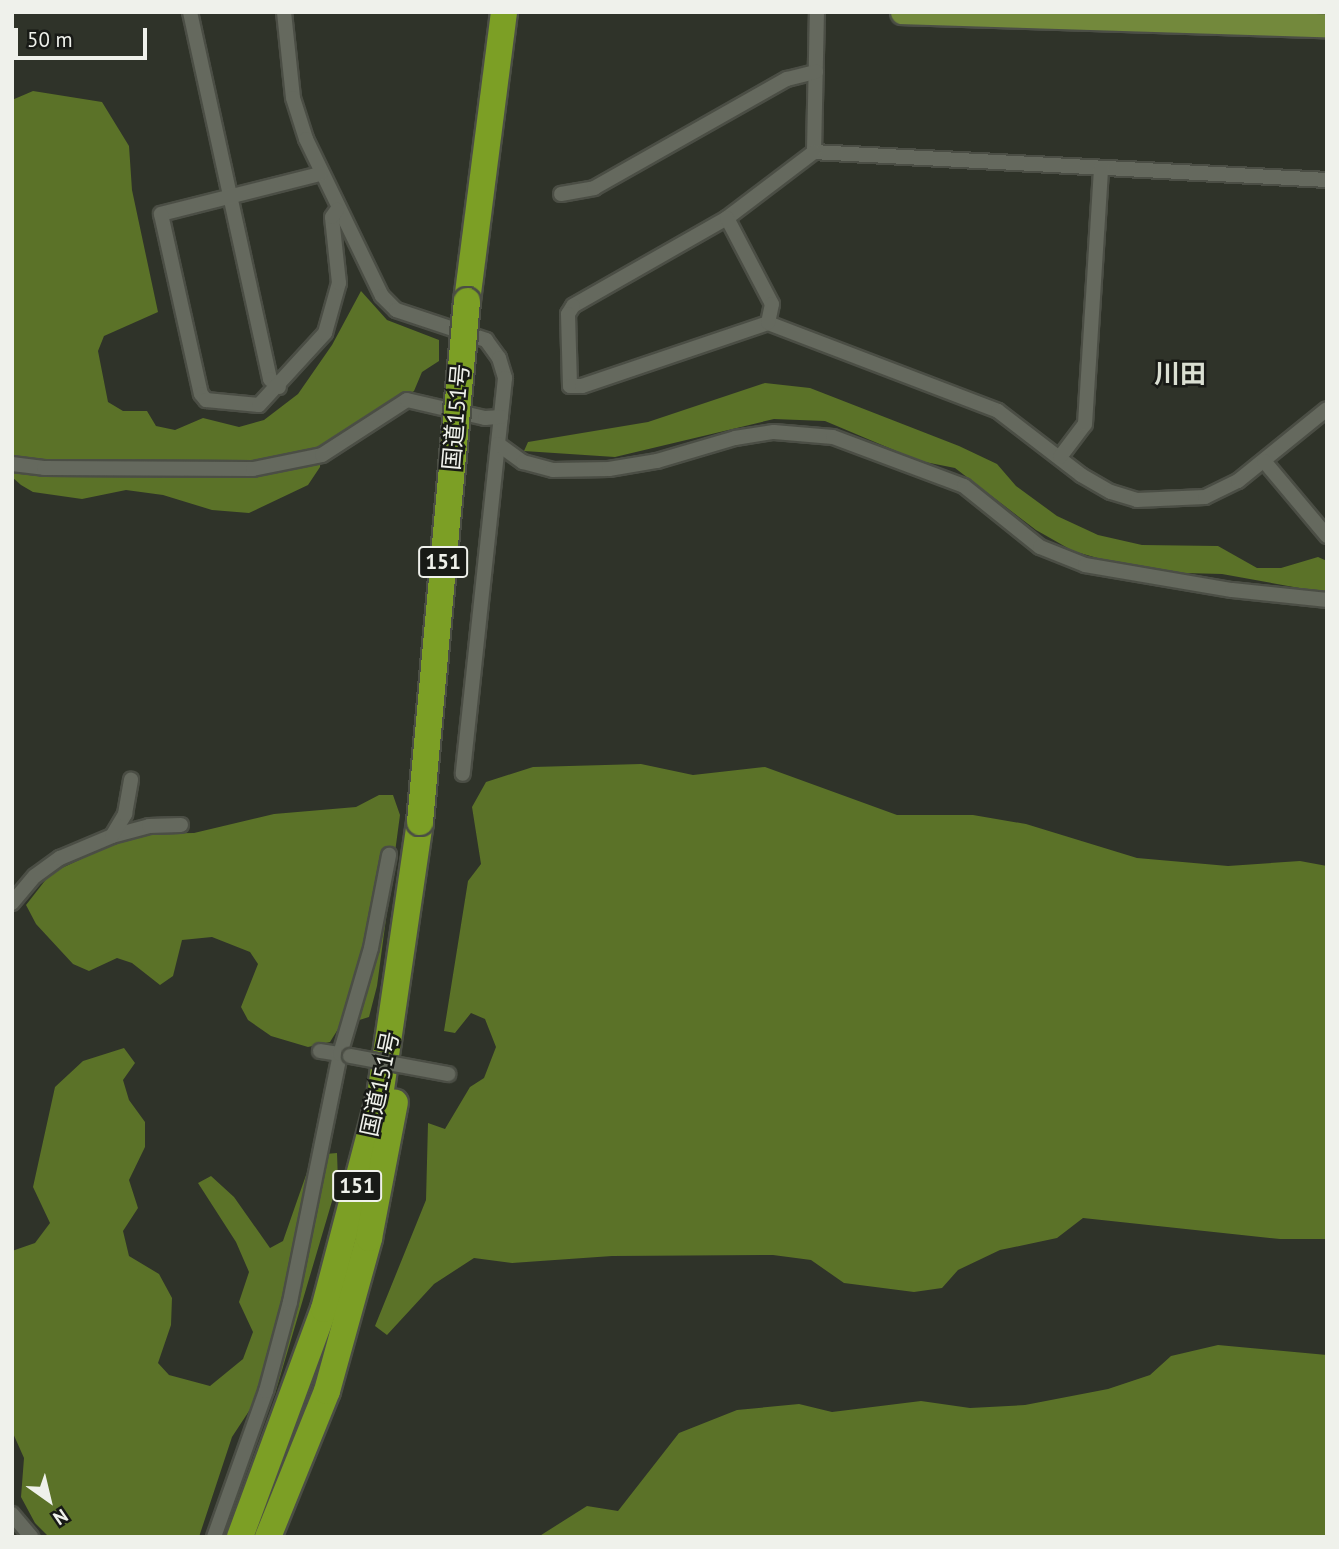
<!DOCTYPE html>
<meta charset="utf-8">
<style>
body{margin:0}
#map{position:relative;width:1339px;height:1549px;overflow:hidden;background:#2f3329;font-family:"PT Sans","Noto Sans JP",sans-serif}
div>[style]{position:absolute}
.forest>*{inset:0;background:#5b7228}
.roads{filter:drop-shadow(2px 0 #4b4e45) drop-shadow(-2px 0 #4b4e45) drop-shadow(0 2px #4b4e45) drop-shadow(0 -2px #4b4e45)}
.street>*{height:14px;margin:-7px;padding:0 7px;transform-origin:7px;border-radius:7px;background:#65695e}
.primary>*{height:23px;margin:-11.5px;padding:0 11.5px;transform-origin:11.5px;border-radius:11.5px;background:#73893c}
.highway>*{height:26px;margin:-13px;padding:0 13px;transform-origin:13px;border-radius:13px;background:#7c9f25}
.bridges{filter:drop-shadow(2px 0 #4b4e45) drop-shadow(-2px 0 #4b4e45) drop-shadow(0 2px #4b4e45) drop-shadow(0 -2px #4b4e45)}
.street-bridge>*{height:14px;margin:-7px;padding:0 7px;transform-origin:7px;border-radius:7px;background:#65695e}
.highway-bridge>*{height:26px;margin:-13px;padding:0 13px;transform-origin:13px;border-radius:13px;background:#7c9f25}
span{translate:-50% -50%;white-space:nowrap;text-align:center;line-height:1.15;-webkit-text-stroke:5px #181a16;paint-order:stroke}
.shield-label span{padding:2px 5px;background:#181a16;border:2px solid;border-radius:5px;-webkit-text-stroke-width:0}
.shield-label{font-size:21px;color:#eff1eb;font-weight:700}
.street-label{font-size:23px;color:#eff1eb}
.quarter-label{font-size:26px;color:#dadfd2;font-weight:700}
.frame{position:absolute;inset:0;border:14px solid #eff1eb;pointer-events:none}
.north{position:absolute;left:14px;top:1465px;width:70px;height:70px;-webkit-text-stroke:5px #181a16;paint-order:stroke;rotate:146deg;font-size:19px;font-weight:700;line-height:28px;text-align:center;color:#eff1eb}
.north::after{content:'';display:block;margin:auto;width:24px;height:32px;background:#eff1eb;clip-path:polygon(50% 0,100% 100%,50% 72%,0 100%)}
.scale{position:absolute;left:14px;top:28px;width:133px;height:32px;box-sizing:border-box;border:4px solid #eff1eb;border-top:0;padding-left:9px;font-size:21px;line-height:24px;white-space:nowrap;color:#eff1eb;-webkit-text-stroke:5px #181a16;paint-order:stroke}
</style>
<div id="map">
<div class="forest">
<i style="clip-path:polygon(33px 91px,102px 102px,129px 146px,132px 190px,158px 312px,104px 336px,98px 351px,108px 402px,123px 411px,147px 411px,156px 426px,175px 430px,203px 418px,239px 427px,264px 420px,298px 394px,332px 345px,361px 291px,387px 320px,439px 340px,439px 361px,422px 372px,414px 391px,321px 452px,320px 467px,308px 485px,249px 513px,212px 510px,163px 495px,126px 490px,82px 499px,33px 492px,21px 485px,12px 477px,12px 100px)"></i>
<i style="clip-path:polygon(765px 383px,810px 388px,959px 446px,997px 464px,1016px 486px,1057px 516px,1098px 535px,1142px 545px,1218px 546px,1257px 568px,1281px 568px,1318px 557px,1327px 561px,1327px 593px,1222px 574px,1146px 572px,1073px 551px,1036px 530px,955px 468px,920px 461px,825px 421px,774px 419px,615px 457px,524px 451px,528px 442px,648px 422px)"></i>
<i style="clip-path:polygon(641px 764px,693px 775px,765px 767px,897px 815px,973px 815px,1026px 824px,1137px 858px,1228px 866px,1300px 861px,1327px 866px,1327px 1239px,1280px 1239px,1083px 1218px,1057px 1238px,1000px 1250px,958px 1270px,942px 1288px,914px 1292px,844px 1283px,811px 1260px,773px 1255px,612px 1256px,512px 1263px,474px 1258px,434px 1284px,387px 1335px,375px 1326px,426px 1200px,428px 1123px,445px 1129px,470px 1087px,484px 1078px,496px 1047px,485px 1019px,471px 1013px,455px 1033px,444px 1031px,468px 881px,481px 864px,472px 807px,486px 782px,533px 767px)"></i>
<i style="clip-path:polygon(379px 795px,393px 795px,400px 815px,377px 986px,369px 1017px,340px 1026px,330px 1042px,308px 1047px,271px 1036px,248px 1020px,241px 1007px,258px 964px,250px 952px,212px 937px,182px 940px,173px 976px,160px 985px,132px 963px,117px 958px,89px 971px,73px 964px,36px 924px,26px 905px,51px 873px,135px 834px,194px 833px,274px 814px,356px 807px)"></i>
<i style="clip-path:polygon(124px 1048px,135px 1063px,123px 1080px,129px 1100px,145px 1122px,145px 1147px,129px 1180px,138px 1208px,123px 1231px,129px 1256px,159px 1274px,172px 1298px,171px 1325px,158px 1363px,169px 1375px,210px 1386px,243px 1359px,253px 1332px,239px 1302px,249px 1272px,236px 1242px,198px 1183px,211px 1176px,234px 1197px,270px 1248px,283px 1241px,313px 1155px,337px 1153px,338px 1181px,275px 1394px,251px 1408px,232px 1437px,199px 1537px,49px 1537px,35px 1523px,21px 1497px,24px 1458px,12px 1431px,12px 1251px,35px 1243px,50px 1223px,33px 1187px,55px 1087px,83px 1061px)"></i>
<i style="clip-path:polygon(1218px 1345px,1327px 1355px,1327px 1537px,538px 1537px,587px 1506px,618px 1511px,679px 1433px,737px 1410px,799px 1404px,832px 1412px,921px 1401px,970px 1408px,1025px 1405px,1108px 1389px,1150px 1375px,1171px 1356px)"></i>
</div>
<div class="roads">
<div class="street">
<i style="left:190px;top:12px;width:376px;rotate:77.7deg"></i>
<i style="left:270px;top:379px;width:12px;rotate:42deg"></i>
<i style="left:284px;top:12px;width:86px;rotate:84deg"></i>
<i style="left:293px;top:98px;width:43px;rotate:72.4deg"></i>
<i style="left:306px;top:139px;width:174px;rotate:64.2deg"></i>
<i style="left:382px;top:296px;width:20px;rotate:45deg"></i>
<i style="left:396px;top:310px;width:95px;rotate:18.4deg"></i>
<i style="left:486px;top:340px;width:22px;rotate:54deg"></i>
<i style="left:499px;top:358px;width:21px;rotate:73deg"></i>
<i style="left:505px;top:378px;width:398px;rotate:96.1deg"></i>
<i style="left:814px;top:152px;width:140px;rotate:-88.8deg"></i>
<i style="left:320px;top:174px;width:164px;rotate:165.9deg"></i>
<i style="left:161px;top:214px;width:184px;rotate:77.5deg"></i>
<i style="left:201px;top:394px;width:8px;rotate:50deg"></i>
<i style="left:206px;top:400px;width:53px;rotate:5.4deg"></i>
<i style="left:259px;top:405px;width:98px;rotate:-47.5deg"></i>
<i style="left:325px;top:333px;width:52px;rotate:-74.4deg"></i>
<i style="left:339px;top:283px;width:66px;rotate:-96.1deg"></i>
<i style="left:332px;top:217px;width:9px;rotate:-54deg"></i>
<i style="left:1327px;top:180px;width:514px;rotate:-176.88deg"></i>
<i style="left:814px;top:152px;width:109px;rotate:142.8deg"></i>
<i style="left:727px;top:218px;width:177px;rotate:150.3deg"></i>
<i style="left:573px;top:306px;width:9px;rotate:122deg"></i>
<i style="left:568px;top:314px;width:72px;rotate:88.4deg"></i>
<i style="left:570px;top:386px;width:12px"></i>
<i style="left:582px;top:386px;width:196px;rotate:-18.7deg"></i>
<i style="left:768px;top:323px;width:246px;rotate:20.9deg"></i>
<i style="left:998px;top:411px;width:105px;rotate:37.6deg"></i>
<i style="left:1081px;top:475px;width:34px;rotate:30deg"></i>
<i style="left:1111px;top:492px;width:27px;rotate:17deg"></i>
<i style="left:1137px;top:500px;width:68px;rotate:-2.5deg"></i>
<i style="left:1205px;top:497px;width:37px;rotate:-26deg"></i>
<i style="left:1238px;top:481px;width:114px;rotate:-39deg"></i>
<i style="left:561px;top:194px;width:34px;rotate:-10deg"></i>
<i style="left:594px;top:188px;width:222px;rotate:-29.5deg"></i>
<i style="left:787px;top:79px;width:30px;rotate:-14deg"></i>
<i style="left:727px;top:218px;width:97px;rotate:62.4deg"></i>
<i style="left:772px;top:304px;width:19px;rotate:102deg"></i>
<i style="left:498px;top:444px;width:31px;rotate:36deg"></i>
<i style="left:523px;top:462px;width:31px;rotate:15deg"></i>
<i style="left:553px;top:470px;width:56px;rotate:-1deg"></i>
<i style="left:609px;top:469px;width:49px;rotate:-9.5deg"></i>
<i style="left:657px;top:461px;width:81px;rotate:-16.4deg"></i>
<i style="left:735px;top:438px;width:39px;rotate:-9deg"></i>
<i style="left:774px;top:432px;width:59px;rotate:4.8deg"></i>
<i style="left:833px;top:437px;width:140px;rotate:20.5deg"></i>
<i style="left:964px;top:486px;width:97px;rotate:38.8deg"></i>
<i style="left:1040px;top:547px;width:48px;rotate:21.8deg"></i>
<i style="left:1085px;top:565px;width:149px;rotate:9.7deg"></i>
<i style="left:1232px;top:590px;width:96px;rotate:6deg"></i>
<i style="left:1060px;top:457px;width:41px;rotate:-52.9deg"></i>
<i style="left:1085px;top:424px;width:256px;rotate:-86.4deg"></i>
<i style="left:1264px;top:461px;width:98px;rotate:50deg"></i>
<i style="left:12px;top:464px;width:32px;rotate:7deg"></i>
<i style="left:44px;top:468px;width:209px;rotate:0.3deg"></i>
<i style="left:253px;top:469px;width:70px;rotate:-11.5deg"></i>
<i style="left:322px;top:455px;width:101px;rotate:-32.9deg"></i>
<i style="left:407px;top:400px;width:80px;rotate:13deg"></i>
<i style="left:485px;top:418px;width:16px;rotate:-4deg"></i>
<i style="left:112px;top:836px;width:38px;rotate:-15deg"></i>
<i style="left:149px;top:826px;width:32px;rotate:-2deg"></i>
<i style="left:12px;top:903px;width:35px;rotate:-50deg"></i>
<i style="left:35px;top:876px;width:31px;rotate:-36deg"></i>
<i style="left:60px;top:858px;width:56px;rotate:-22.9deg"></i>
<i style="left:112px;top:836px;width:26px;rotate:-59deg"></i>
<i style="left:125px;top:814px;width:35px;rotate:-80deg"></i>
<i style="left:320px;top:1051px;width:26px;rotate:9deg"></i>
<i style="left:12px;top:1514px;width:30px;rotate:50deg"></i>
<i style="left:214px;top:1537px;width:155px;rotate:-70.4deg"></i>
<i style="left:266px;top:1391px;width:92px;rotate:-74.9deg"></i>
<i style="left:290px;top:1302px;width:253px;rotate:-78.6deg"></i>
<i style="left:340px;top:1054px;width:110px;rotate:-73.7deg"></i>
<i style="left:371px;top:948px;width:95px;rotate:-79deg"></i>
</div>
<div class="primary">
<i style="left:902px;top:12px;width:425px;rotate:1.8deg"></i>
</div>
<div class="highway">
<i style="left:467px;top:301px;width:291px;rotate:-82.7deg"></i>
<i style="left:240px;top:1537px;width:243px;rotate:-69.8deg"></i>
<i style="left:324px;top:1309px;width:220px;rotate:-75.3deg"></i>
<i style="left:380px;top:1096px;width:277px;rotate:-81.7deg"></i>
<i style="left:268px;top:1537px;width:157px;rotate:-68deg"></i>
<i style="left:327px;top:1391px;width:159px;rotate:-74.6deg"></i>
<i style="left:369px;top:1238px;width:138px;rotate:-79.2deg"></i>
</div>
</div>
<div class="bridges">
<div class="street-bridge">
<i style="left:350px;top:1056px;width:100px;rotate:10.4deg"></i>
</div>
<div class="highway-bridge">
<i style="left:420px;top:822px;width:523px;rotate:-84.85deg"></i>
</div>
</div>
<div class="shield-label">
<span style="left:443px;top:562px">151</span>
<span style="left:357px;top:1186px">151</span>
</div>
<div class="street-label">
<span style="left:456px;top:417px;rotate:-85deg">国道151号</span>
<span style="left:380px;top:1084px;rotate:-78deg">国道151号</span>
</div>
<div class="quarter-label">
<span style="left:1180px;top:374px">川田</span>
</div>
<div class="frame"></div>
<div class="north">N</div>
<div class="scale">50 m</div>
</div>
